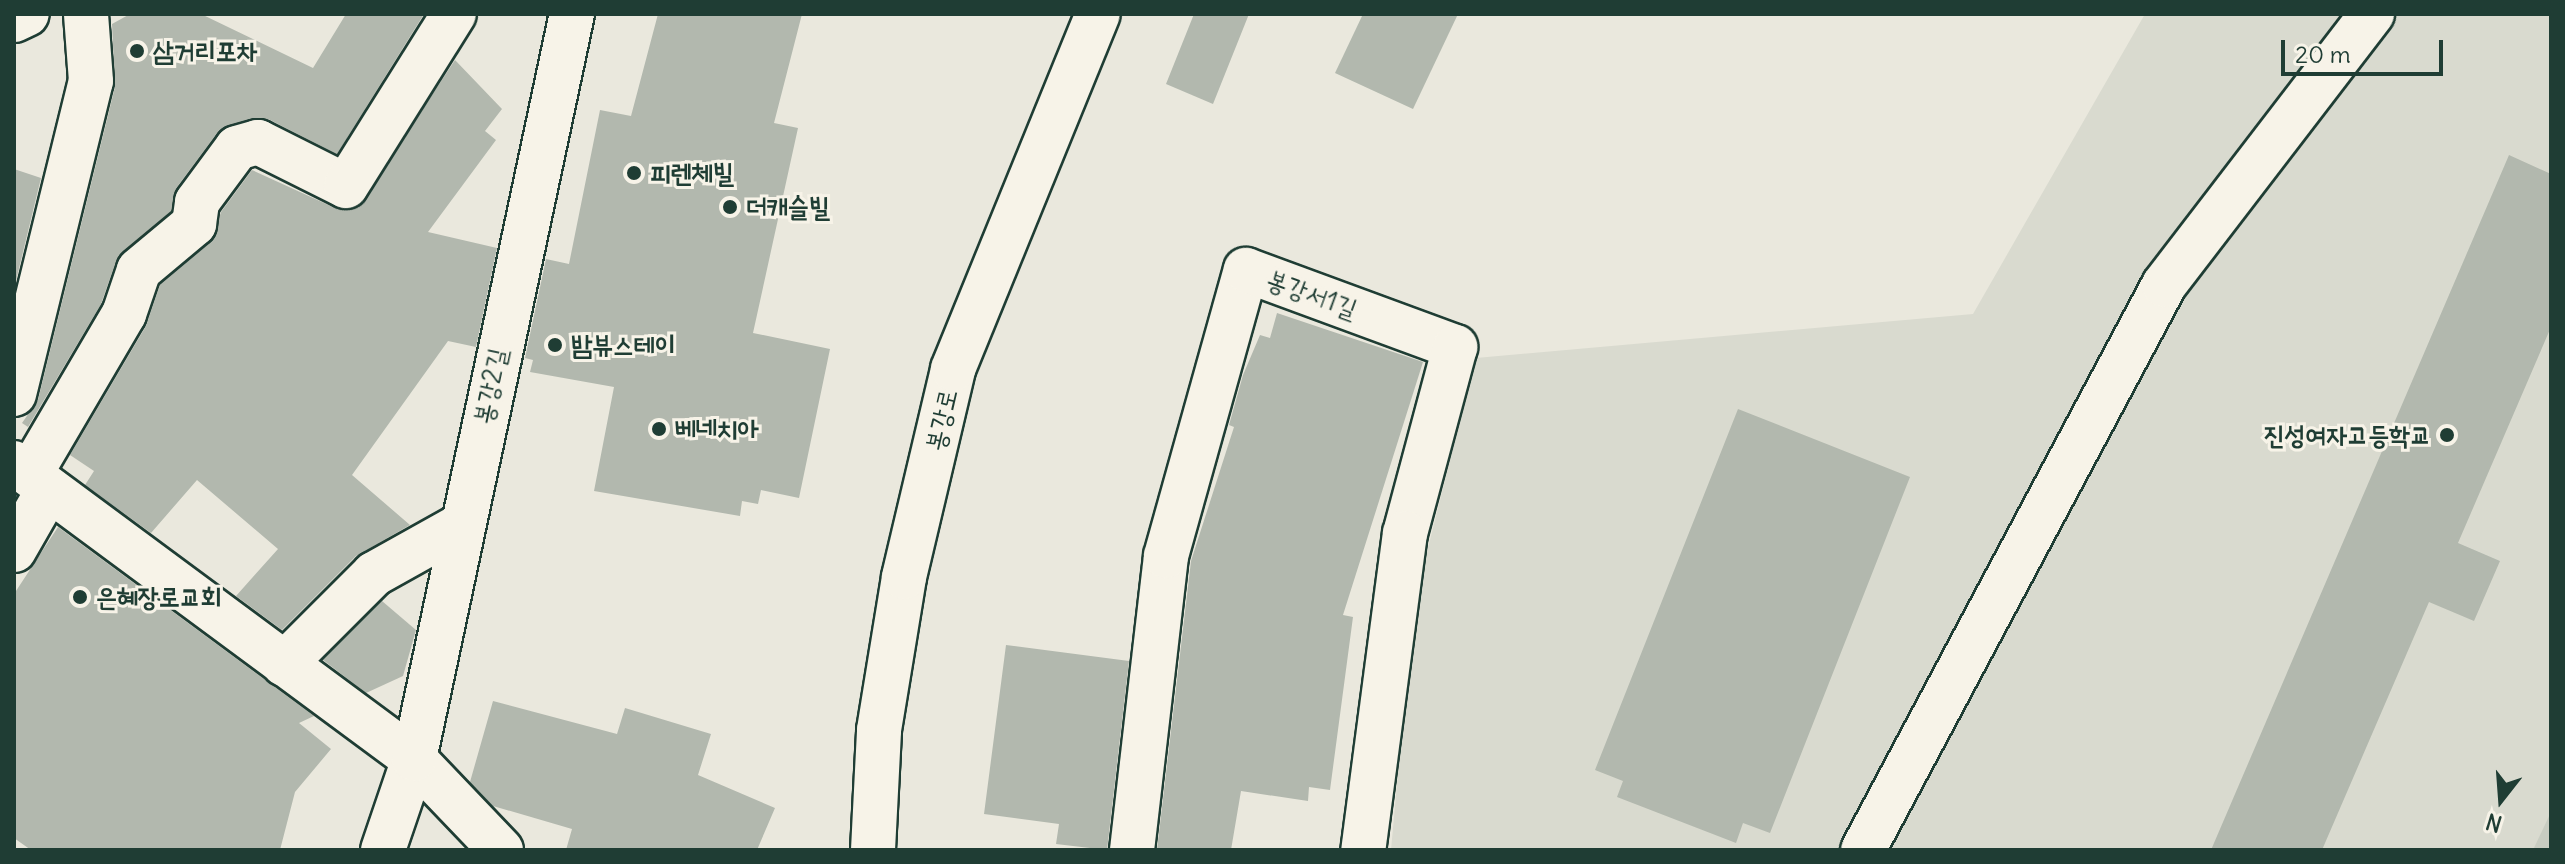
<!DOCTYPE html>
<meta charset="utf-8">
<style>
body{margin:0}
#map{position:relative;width:2565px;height:864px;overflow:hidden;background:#eae8dd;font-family:Delius,"Poor Story",sans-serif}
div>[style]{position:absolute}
.built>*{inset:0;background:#d9dacf}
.green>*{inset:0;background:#c8ccc1}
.building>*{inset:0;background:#b2b8ae}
.roads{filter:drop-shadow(2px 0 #1f3d34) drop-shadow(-2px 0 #1f3d34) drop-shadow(0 2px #1f3d34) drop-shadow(0 -2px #1f3d34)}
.minor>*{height:44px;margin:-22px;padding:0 22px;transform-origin:22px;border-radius:22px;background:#f7f3e8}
.dots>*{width:22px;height:22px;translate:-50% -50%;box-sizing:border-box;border:4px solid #f7f3e8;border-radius:50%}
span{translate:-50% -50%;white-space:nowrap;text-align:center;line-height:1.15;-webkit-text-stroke:6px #f7f3e8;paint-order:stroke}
.poi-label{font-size:26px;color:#1f3d34;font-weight:700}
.left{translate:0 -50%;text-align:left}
.right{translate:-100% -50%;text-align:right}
.street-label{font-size:26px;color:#1f3d34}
.frame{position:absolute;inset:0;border:16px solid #1f3d34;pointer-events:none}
.north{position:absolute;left:2461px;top:760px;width:80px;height:80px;-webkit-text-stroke:6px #f7f3e8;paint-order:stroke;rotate:197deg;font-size:22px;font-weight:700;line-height:32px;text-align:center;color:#1f3d34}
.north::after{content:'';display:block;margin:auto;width:28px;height:36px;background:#1f3d34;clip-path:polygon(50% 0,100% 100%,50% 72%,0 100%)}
.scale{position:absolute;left:2281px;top:40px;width:162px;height:36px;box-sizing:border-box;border:4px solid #1f3d34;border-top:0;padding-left:10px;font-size:24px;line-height:28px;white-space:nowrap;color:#1f3d34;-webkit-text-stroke:6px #f7f3e8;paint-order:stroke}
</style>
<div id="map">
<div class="built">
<i style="clip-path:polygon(2145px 14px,2551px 14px,2551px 850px,1391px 850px,1413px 607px,1476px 358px,1973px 314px)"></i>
</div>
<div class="green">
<i style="clip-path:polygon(2551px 812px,2551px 850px,2533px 850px)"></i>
</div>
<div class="building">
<i style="clip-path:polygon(130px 14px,201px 14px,313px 68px,346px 14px,424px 14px,337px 154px,268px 119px,251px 118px,217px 133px,177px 187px,171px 211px,116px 261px,101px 304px,28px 427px,22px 423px,38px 400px,115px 87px,112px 24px)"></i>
<i style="clip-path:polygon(658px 14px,802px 14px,774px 123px,798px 128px,753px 333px,830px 349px,799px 498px,761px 490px,758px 504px,742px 501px,740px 516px,594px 491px,614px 387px,530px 372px,533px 360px,525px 358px,546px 259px,569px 264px,600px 110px,631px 116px)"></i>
<i style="clip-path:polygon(1194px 14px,1249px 14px,1213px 104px,1166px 84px)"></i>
<i style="clip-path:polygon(1363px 14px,1458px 14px,1413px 109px,1335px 73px)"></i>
<i style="clip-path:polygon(455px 60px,502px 109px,485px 131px,496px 140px,428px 232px,497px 248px,476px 347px,448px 341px,352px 475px,410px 525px,356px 556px,282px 630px,236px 596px,278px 549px,197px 480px,151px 533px,85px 485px,94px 471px,70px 455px,146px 326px,160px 285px,211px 242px,221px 212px,252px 170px,335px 208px,358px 208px)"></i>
<i style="clip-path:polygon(2509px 155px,2551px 174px,2551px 327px,2458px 543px,2500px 561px,2474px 621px,2429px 602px,2322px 850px,2211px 850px)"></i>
<i style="clip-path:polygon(14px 169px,41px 178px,14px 289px)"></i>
<i style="clip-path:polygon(1277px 313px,1423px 362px,1343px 615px,1353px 617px,1330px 790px,1309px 787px,1308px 801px,1241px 791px,1231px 850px,1157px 850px,1191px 561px,1234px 427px,1229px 425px,1243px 375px,1260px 335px,1270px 338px)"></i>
<i style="clip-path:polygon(1738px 409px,1910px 477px,1770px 833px,1743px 823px,1736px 843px,1617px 797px,1623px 781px,1595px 770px)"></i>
<i style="clip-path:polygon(58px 527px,314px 716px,299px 723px,331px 749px,295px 792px,280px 850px,31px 850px,14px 838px,14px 594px)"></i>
<i style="clip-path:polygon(382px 601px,416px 630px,403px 676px,366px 693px,323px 660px)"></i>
<i style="clip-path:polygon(1006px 645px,1129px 661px,1107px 850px,1056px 844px,1059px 824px,984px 814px)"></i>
<i style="clip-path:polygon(493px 701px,617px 734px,625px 708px,711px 734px,698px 775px,775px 808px,757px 850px,566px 850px,572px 829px,493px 806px,470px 782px)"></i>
</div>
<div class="roads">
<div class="minor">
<i style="left:14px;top:20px;width:14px;rotate:-25deg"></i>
<i style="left:14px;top:394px;width:322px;rotate:-76.2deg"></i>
<i style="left:91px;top:81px;width:67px;rotate:-94.3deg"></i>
<i style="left:14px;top:463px;width:498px;rotate:36.5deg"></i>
<i style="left:414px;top:759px;width:126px;rotate:46.3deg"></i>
<i style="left:30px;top:474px;width:186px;rotate:-59.6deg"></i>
<i style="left:124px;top:314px;width:46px;rotate:-71.2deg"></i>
<i style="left:139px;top:270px;width:72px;rotate:-39.9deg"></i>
<i style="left:194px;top:224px;width:22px;rotate:-82deg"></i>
<i style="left:197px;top:202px;width:67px;rotate:-53.5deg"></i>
<i style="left:237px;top:148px;width:22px;rotate:-16deg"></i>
<i style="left:258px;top:142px;width:98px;rotate:26.6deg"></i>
<i style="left:346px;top:186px;width:203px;rotate:-57.9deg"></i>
<i style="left:14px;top:550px;width:70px;rotate:-60.2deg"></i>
<i style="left:284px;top:664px;width:127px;rotate:-45deg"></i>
<i style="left:374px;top:574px;width:98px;rotate:-29.2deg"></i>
<i style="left:383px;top:850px;width:96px;rotate:-71.2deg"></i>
<i style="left:414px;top:759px;width:762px;rotate:-78.03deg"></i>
<i style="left:873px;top:850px;width:120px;rotate:-87.1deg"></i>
<i style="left:879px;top:730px;width:155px;rotate:-80.7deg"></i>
<i style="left:904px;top:577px;width:214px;rotate:-76.7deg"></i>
<i style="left:953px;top:369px;width:383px;rotate:-67.8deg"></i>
<i style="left:1132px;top:850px;width:296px;rotate:-83.4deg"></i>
<i style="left:1166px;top:556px;width:297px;rotate:-74.4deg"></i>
<i style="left:1246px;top:270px;width:223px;rotate:20.2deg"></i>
<i style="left:1455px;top:347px;width:193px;rotate:105deg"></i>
<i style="left:1405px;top:533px;width:320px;rotate:97.5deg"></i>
<i style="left:1863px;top:850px;width:640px;rotate:-61.95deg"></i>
<i style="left:2164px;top:285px;width:342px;rotate:-52.5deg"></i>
</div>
</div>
<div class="dots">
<i style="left:137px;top:51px;background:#1f3d34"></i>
<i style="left:634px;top:173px;background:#1f3d34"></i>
<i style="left:730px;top:207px;background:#1f3d34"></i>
<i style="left:555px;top:345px;background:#1f3d34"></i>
<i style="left:659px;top:429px;background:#1f3d34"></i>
<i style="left:2447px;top:435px;background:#1f3d34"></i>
<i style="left:80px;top:597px;background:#1f3d34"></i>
</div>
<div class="poi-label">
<span class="left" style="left:153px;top:51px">삼거리포차</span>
<span class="left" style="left:650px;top:173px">피렌체빌</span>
<span class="left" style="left:746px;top:207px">더캐슬빌</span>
<span class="left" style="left:571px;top:345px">밤뷰스테이</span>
<span class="left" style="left:675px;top:429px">베네치아</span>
<span class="right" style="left:2431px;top:435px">진성여자고등학교</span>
<span class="left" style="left:96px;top:597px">은혜장로교회</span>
</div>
<div class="street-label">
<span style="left:1312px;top:294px;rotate:20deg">봉강서1길</span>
<span style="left:490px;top:386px;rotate:-78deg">봉강2길</span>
<span style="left:941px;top:420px;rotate:-77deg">봉강로</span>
</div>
<div class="frame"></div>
<div class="north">N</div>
<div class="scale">20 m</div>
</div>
